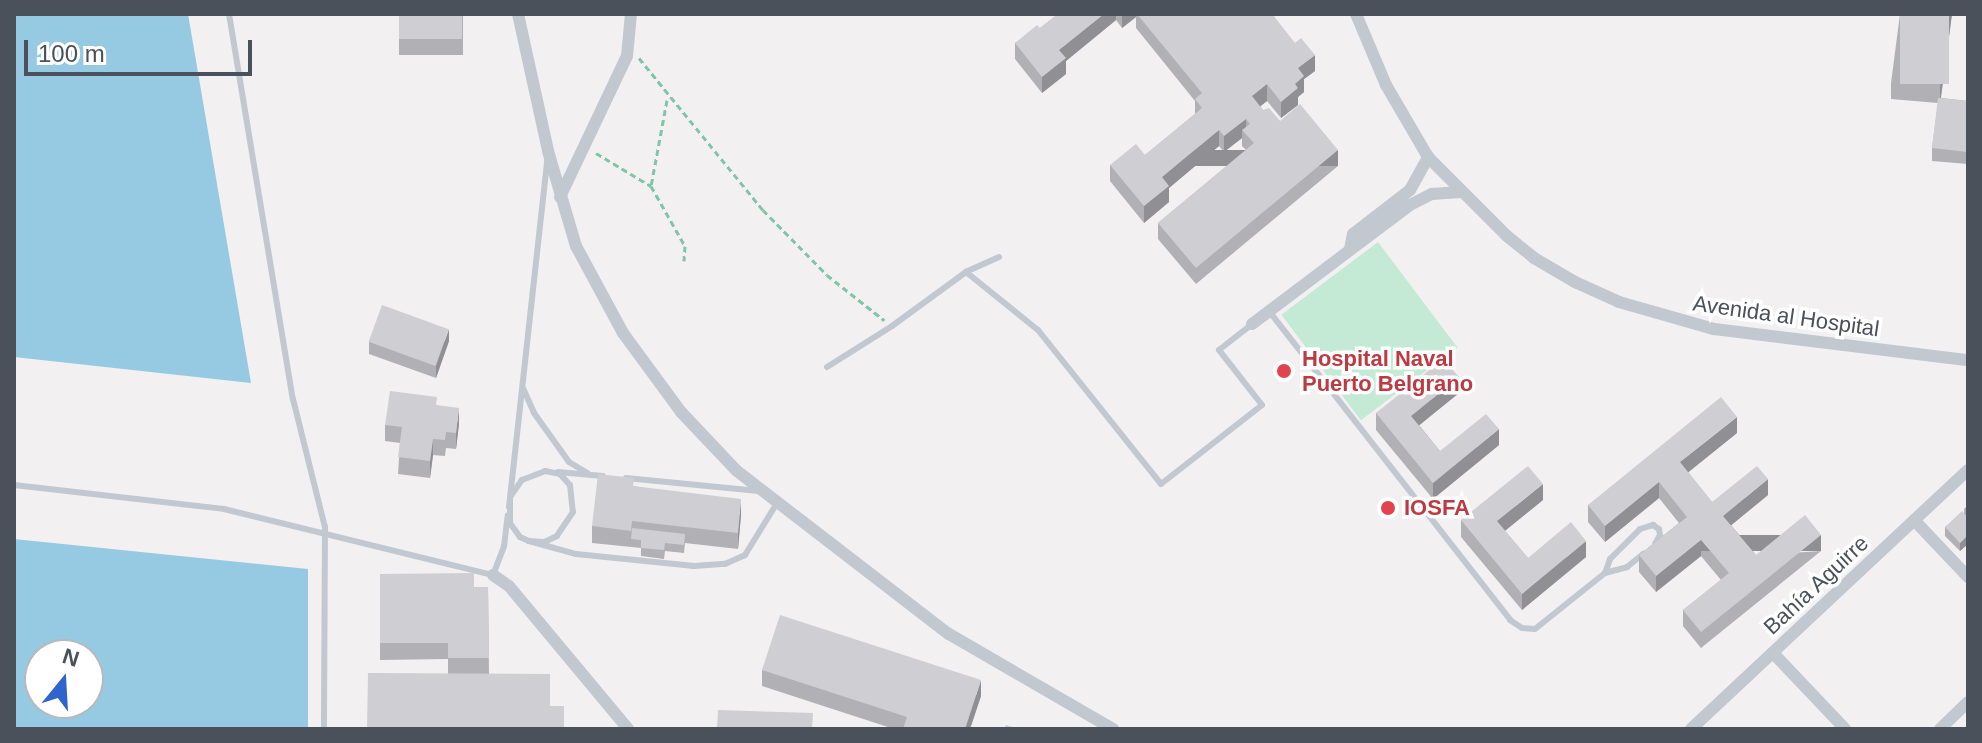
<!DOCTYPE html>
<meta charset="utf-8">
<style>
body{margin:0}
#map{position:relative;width:1982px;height:743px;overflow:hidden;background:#f2f0f0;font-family:Arial,sans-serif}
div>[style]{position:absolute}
.green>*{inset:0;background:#c4ead6;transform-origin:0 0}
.water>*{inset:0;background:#96cae2}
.path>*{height:3px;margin-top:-1.5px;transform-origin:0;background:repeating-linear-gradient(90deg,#80c4a9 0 6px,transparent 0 10px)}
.lane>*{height:6px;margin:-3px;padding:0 3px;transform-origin:3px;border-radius:3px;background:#c2c8d0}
.street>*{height:12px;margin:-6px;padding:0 6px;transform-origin:6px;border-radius:6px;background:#c2c8d0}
.wall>*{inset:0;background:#b1b1b5;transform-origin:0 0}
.shaded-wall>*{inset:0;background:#909094;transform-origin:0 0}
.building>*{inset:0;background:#ceced3;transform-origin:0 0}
.dots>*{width:22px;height:22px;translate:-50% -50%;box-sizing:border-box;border:4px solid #fff;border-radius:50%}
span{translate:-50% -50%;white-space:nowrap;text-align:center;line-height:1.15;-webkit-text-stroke:7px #fff;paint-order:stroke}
.street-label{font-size:22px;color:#4a515b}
.health-label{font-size:22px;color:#be3a42;font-weight:700}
.left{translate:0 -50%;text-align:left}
.frame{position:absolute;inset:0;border:16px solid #4a515b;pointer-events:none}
.north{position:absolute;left:24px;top:639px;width:80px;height:80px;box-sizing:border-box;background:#fff;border:2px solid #b7b9bd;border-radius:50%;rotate:18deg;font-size:22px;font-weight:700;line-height:32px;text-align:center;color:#4a515b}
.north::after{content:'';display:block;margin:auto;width:28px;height:36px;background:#2f64cc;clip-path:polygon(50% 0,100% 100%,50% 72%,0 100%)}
.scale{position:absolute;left:24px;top:40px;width:228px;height:36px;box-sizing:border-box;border:4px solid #4a515b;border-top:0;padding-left:10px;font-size:24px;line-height:28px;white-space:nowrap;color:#4a515b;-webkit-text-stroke:6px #fff;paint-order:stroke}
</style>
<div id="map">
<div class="green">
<i style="left:1378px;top:242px;width:132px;height:121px;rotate:53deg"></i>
</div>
<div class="water">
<i style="clip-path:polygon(14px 14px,188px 14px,251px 383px,14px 357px)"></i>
<i style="clip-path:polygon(evenodd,14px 539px,308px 569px,308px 729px,14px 729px,14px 539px,40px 655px,88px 655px,88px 703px,40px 703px,40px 655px)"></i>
</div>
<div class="path">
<i style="left:639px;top:58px;width:196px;rotate:50.8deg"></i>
<i style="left:763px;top:210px;width:91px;rotate:45.4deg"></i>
<i style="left:827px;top:275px;width:73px;rotate:38.3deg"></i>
<i style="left:667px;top:100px;width:87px;rotate:100.5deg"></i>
<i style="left:651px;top:186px;width:69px;rotate:60.5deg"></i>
<i style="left:685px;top:246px;width:15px;rotate:94deg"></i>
<i style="left:596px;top:153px;width:64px;rotate:31deg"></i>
</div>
<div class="lane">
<i style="left:229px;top:14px;width:390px;rotate:80.6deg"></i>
<i style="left:293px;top:399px;width:132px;rotate:76deg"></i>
<i style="left:325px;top:527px;width:202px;rotate:90.3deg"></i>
<i style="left:999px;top:257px;width:36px;rotate:156deg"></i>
<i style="left:966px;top:272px;width:92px;rotate:38.9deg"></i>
<i style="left:1038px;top:330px;width:197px;rotate:51.4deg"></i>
<i style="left:1161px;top:484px;width:128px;rotate:-38deg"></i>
<i style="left:1262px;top:405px;width:70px;rotate:-128deg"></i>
<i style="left:1219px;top:350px;width:42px;rotate:-38.2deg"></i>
<i style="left:1269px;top:311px;width:392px;rotate:52deg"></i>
<i style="left:1510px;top:620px;width:14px;rotate:34deg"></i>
<i style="left:1522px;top:628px;width:13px;rotate:4deg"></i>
<i style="left:1535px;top:629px;width:90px;rotate:-38.7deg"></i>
<i style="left:1605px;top:573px;width:23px;rotate:-15deg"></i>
<i style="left:1627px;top:567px;width:21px;rotate:-39deg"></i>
<i style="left:827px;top:367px;width:77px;rotate:-32.2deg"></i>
<i style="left:892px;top:326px;width:92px;rotate:-36.1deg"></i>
<i style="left:523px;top:388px;width:27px;rotate:66deg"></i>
<i style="left:534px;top:413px;width:60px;rotate:54.5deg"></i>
<i style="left:569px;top:462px;width:21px;rotate:31deg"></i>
<i style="left:545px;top:471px;width:15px;rotate:11deg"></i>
<i style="left:560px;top:474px;width:15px;rotate:48deg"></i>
<i style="left:570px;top:485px;width:27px;rotate:84deg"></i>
<i style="left:573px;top:512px;width:29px;rotate:124deg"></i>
<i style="left:557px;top:536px;width:14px;rotate:155deg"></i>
<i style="left:544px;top:542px;width:15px;rotate:-176deg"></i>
<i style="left:529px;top:541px;width:10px;rotate:-156deg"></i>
<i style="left:520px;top:537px;width:17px;rotate:-126deg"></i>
<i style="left:510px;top:523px;width:26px;rotate:-90deg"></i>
<i style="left:510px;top:497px;width:21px;rotate:-55deg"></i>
<i style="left:522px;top:480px;width:25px;rotate:-21deg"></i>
<i style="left:558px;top:472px;width:45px;rotate:5.1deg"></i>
<i style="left:626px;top:478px;width:133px;rotate:5.6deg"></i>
<i style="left:14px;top:485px;width:211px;rotate:6.5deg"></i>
<i style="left:224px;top:509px;width:277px;rotate:13.8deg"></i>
<i style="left:493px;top:575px;width:31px;rotate:-69deg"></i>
<i style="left:504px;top:546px;width:31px;rotate:-83deg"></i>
<i style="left:509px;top:507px;width:348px;rotate:-83.7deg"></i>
<i style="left:529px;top:541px;width:49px;rotate:15.5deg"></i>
<i style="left:576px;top:554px;width:119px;rotate:5.8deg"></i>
<i style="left:694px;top:566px;width:31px;rotate:-4deg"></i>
<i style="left:725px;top:564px;width:22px;rotate:-24deg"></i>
<i style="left:745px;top:555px;width:61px;rotate:-58.4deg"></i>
<i style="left:1605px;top:573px;width:15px;rotate:-70deg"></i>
<i style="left:1610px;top:559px;width:42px;rotate:-45deg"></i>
<i style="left:1640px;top:529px;width:14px;rotate:-17deg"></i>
<i style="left:1653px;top:525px;width:7px;rotate:34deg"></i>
<i style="left:1659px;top:529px;width:6px;rotate:81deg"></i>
<i style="left:1660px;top:535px;width:10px;rotate:119deg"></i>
</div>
<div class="street">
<i style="left:518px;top:14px;width:140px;rotate:77.6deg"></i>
<i style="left:548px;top:151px;width:99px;rotate:73.6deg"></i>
<i style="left:576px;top:246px;width:99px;rotate:61.6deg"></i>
<i style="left:623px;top:333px;width:98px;rotate:53.7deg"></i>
<i style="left:681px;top:412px;width:81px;rotate:46.5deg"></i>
<i style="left:737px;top:471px;width:267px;rotate:37.6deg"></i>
<i style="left:949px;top:634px;width:190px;rotate:30.1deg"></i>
<i style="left:1356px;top:14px;width:77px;rotate:67.1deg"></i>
<i style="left:1386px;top:85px;width:83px;rotate:59.7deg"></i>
<i style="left:1428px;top:157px;width:112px;rotate:45deg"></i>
<i style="left:1507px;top:236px;width:35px;rotate:39deg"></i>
<i style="left:1534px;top:258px;width:48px;rotate:30.3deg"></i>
<i style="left:1575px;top:282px;width:48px;rotate:24.4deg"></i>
<i style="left:1619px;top:302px;width:99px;rotate:15.9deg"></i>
<i style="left:1714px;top:329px;width:256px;rotate:7deg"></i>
<i style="left:560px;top:197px;width:156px;rotate:-64.6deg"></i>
<i style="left:627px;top:56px;width:42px;rotate:-84.6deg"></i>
<i style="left:1350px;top:249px;width:15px;rotate:-79deg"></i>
<i style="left:1353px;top:234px;width:72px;rotate:-37.7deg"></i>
<i style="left:1410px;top:190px;width:38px;rotate:-61deg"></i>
<i style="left:1252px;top:324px;width:198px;rotate:-37deg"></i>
<i style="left:1410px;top:205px;width:25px;rotate:-27deg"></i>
<i style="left:1432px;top:194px;width:29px;rotate:-4deg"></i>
<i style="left:1914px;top:520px;width:79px;rotate:46.5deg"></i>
<i style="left:493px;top:575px;width:19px;rotate:35deg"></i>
<i style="left:509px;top:586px;width:186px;rotate:50.2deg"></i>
<i style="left:1773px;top:653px;width:105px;rotate:46.5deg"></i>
<i style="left:1691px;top:729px;width:379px;rotate:-43.1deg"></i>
<i style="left:1940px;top:729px;width:39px;rotate:-44deg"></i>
</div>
<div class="wall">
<i style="left:399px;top:14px;width:64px;height:41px"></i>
<i style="clip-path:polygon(1058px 14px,1272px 14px,1315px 71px,1304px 79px,1304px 92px,1298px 97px,1298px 105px,1281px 118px,1267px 101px,1260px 106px,1263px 110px,1280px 121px,1338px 166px,1196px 284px,1158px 239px,1158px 223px,1246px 150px,1242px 146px,1242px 138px,1224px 152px,1219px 146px,1169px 188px,1169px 202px,1144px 223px,1110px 181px,1110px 165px,1145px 155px,1195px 114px,1195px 101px,1136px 28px,1136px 17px,1122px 28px,1116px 20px,1066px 61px,1066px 74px,1042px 93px,1015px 59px,1015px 43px,1040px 28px)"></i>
<i style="clip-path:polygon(1900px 14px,1952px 14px,1941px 98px,1968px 101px,1968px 164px,1932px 161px,1932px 148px,1938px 103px,1891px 99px,1891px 83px)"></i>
<i style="clip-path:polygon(449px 341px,436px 378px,369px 354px,369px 342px)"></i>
<i style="clip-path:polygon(1459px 393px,1419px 425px,1440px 451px,1499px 445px,1433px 499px,1376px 430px,1376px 413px)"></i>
<i style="clip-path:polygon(437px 405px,459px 424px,456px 449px,446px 448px,445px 456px,433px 455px,430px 478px,398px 474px,400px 443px,385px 441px,385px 425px)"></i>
<i style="clip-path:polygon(1737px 433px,1688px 472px,1712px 502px,1768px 495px,1731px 525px,1756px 555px,1821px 551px,1701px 648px,1683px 626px,1683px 610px,1721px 580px,1701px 556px,1656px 592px,1639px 572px,1639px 555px,1679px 523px,1659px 498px,1605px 542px,1588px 522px,1588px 505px)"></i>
<i style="clip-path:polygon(634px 486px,741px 515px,738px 549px,685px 543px,684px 553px,665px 551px,664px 559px,641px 556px,641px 548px,592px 543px,592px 526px)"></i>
<i style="clip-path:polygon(1543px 500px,1505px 531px,1528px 558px,1586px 557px,1522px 610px,1461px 537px,1461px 520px)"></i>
<i style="clip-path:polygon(1968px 505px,1968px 544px,1960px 551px,1945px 536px,1945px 527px,1964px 514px,1964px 509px)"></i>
<i style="clip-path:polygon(380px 574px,474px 587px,488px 587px,489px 674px,550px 706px,564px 729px,448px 674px,448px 659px,380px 660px)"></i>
<i style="clip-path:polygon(762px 670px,981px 696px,970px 729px,894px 729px,762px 686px)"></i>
</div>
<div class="shaded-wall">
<i style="clip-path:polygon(1104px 14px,1116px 14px,1116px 20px,1066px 61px,1066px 74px,1042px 93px,1042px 77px,1059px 50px)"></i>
<i style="clip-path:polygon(1122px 14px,1136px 14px,1136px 17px,1122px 28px)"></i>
<i style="clip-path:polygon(1949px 14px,1952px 14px,1940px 103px,1940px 87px)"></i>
<i style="clip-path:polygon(1315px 55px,1315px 71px,1304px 79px,1304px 92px,1298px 97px,1298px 105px,1281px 118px,1281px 102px,1295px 84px,1298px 68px)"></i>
<i style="clip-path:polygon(1267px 84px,1267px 101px,1252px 113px,1252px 96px)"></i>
<i style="clip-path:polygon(1246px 119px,1246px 134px,1242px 130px,1242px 138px,1224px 152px,1224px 136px)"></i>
<i style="clip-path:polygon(1219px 130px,1219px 146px,1169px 188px,1169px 202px,1144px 223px,1144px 206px,1162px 177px)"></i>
<i style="left:1338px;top:150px;width:16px;height:185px;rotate:90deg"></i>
<i style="clip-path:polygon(449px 329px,449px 341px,436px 378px,436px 366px)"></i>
<i style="clip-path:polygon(1459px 377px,1459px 393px,1411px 432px,1411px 416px)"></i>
<i style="clip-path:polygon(459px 408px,459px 424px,456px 449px,456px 433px)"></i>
<i style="clip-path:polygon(1737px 417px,1737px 433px,1680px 479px,1680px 462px)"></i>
<i style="clip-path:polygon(1499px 429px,1499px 445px,1433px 499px,1433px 483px)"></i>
<i style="clip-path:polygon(433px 439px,433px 455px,430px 478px,430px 461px)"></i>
<i style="clip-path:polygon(1768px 479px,1768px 495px,1723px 532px,1723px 516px)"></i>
<i style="clip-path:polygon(1659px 482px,1659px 498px,1605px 542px,1605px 526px)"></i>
<i style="clip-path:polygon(1543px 484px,1543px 500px,1497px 537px,1497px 521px)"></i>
<i style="clip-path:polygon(741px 499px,741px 515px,738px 549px,738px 533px)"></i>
<i style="left:1821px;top:535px;width:16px;height:154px;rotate:90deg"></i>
<i style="clip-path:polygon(1968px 535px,1968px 544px,1960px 551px,1960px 543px)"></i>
<i style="clip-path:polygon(1701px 540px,1701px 556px,1656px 592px,1656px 576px)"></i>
<i style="clip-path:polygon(1586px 541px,1586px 557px,1522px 610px,1522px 594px)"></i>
<i style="clip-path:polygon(981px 680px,981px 696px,970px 729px,965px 729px)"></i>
</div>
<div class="building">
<i style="left:399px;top:14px;width:63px;height:25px"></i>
<i style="clip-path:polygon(1058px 14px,1104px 14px,1059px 50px,1066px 58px,1042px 77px,1015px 43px,1037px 25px,1040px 28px)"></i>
<i style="clip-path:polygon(1137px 14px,1272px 14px,1295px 43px,1301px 38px,1315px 55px,1298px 68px,1304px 76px,1295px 84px,1298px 88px,1281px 102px,1267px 84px,1252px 96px,1263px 110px,1269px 108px,1280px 121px,1300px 104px,1338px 150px,1196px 268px,1158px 223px,1254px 143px,1242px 130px,1250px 124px,1246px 119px,1224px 136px,1219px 130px,1162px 177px,1169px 186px,1144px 206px,1110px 165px,1136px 144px,1145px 155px,1202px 108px,1195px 99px,1202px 93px)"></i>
<i style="left:1900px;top:14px;width:49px;height:70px"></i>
<i style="clip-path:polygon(1938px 98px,1968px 101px,1968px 152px,1932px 148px)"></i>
<i style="left:382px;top:305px;width:71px;height:39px;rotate:20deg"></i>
<i style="clip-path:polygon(1443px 359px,1459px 377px,1411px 416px,1440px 451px,1486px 414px,1499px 429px,1433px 483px,1376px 413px)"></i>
<i style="clip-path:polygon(390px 391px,437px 397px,436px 405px,459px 408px,456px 433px,446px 432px,445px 440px,433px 439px,430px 461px,398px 457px,402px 427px,385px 425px)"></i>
<i style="clip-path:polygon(1721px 397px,1737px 417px,1680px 462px,1712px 502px,1757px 466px,1768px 479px,1723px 516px,1756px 555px,1805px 515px,1821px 535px,1701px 632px,1683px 610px,1729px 573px,1701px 540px,1656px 576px,1639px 555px,1687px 517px,1659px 482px,1605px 526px,1588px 505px)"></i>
<i style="clip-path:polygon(1528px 466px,1543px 484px,1497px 521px,1528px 558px,1571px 522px,1586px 541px,1522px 594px,1461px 520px)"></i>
<i style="clip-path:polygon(598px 474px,634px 478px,633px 486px,741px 499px,738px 533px,632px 521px,631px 531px,592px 526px)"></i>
<i style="clip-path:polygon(1962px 511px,1968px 518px,1968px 535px,1960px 543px,1945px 527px)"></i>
<i style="clip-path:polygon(632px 528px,685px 534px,684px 545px,665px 543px,664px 550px,641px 548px,641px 540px,631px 539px)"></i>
<i style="clip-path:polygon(474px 573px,474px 587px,488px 587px,489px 658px,448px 658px,448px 643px,380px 643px,380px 574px)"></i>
<i style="clip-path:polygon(780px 615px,981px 680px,965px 729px,903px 729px,907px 717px,762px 670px)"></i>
<i style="clip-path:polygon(368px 673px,550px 674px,550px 706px,564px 706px,564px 729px,367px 729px)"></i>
<i style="clip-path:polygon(718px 710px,813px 713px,812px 729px,717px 729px)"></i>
<i style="clip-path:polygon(1006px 725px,1019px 729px,1004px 729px)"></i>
</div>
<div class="dots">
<i style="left:1284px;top:371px;background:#e0444e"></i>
<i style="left:1388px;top:508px;background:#e0444e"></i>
</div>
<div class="street-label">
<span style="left:1786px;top:316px;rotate:8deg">Avenida al Hospital</span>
<span style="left:1816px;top:585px;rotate:-43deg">Bahía Aguirre</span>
</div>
<div class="health-label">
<span class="left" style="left:1302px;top:371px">Hospital Naval<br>Puerto Belgrano</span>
<span class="left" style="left:1404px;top:508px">IOSFA</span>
</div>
<div class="frame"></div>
<div class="north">N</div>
<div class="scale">100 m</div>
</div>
